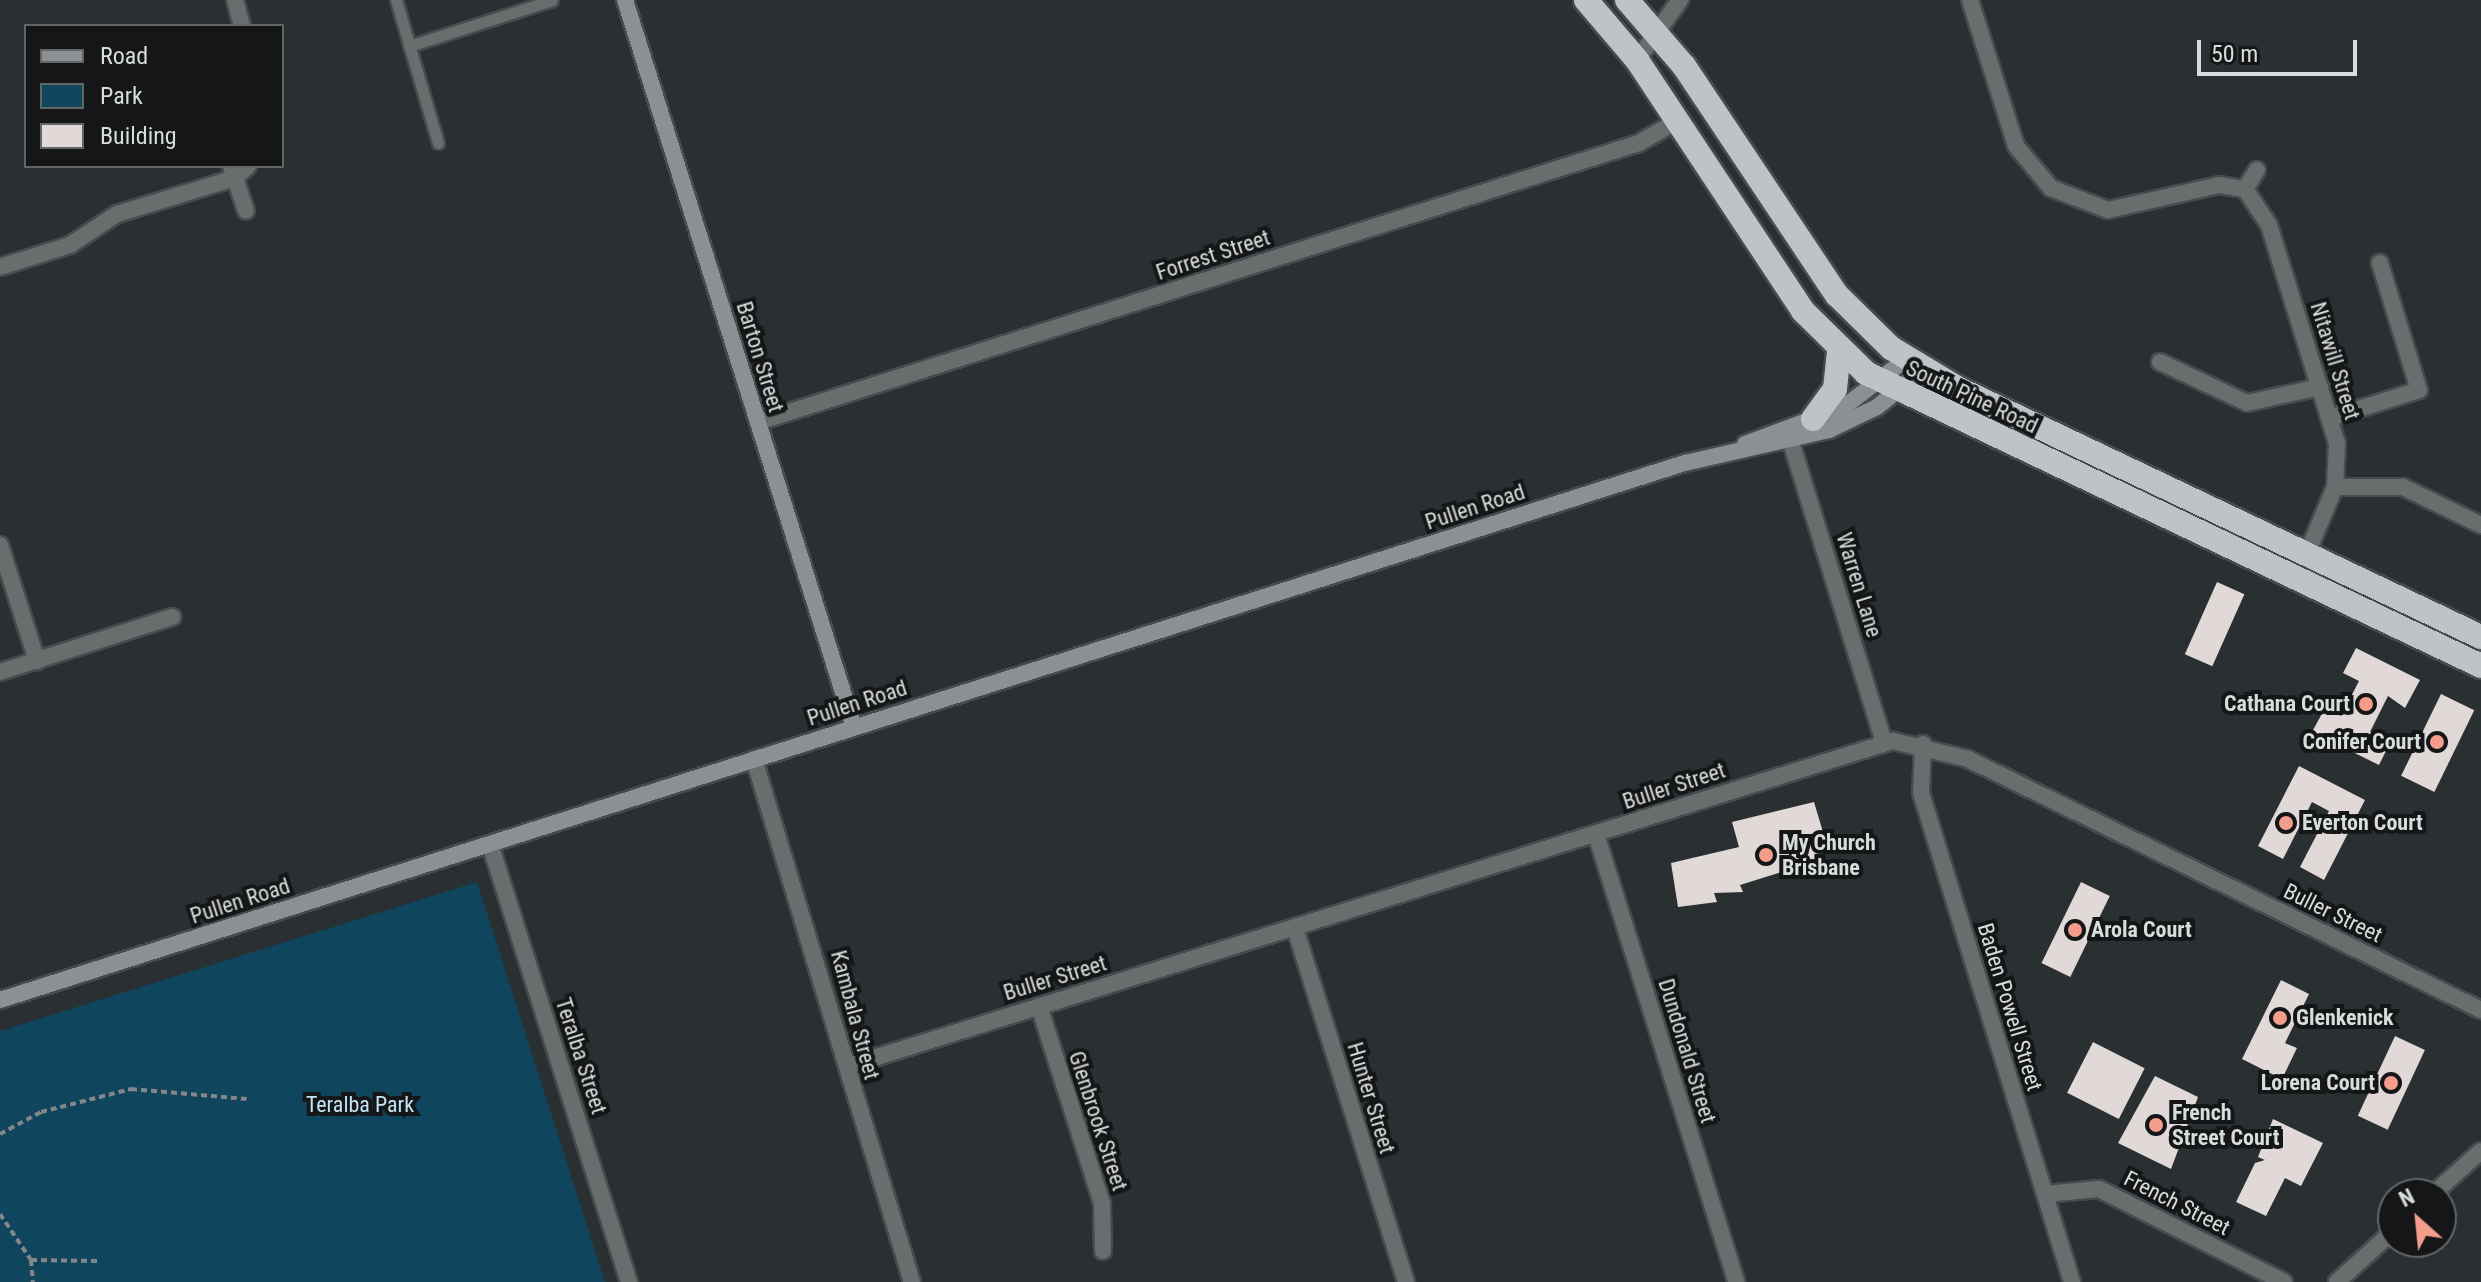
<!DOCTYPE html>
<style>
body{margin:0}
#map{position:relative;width:2481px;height:1282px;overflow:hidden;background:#2a2f31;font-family:"Roboto Condensed",sans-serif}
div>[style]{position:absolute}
.green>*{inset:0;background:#0f465d}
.building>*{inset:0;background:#e0d9d7;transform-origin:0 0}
.path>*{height:4px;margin-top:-2px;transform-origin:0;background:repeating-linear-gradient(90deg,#838789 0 6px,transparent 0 10px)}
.roads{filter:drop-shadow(2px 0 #464b4d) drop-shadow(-2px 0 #464b4d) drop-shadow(0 2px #464b4d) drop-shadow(0 -2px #464b4d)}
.lane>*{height:11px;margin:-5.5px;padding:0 5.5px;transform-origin:5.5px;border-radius:5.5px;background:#6a6d6e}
.street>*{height:16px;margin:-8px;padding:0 8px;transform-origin:8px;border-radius:8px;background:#6a6d6e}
.secondary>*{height:16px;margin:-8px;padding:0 8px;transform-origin:8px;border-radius:8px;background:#8c9092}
.highway>*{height:24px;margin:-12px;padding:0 12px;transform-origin:12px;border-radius:12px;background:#bdc3c7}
.dots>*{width:22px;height:22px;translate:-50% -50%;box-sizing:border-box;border:4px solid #141617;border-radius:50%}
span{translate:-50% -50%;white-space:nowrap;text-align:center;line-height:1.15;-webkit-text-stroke:8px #141617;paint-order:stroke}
.street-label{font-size:22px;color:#d9dcdd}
.poi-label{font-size:22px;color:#d9dcdd;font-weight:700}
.right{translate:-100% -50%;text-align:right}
.left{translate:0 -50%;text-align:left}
.park-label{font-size:22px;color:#c3e3f5}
.legend{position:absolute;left:24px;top:24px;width:260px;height:144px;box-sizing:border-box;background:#141617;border:2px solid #636566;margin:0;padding:10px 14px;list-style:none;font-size:24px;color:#d9dcdd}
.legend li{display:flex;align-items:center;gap:16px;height:40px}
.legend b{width:40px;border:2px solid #636566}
.north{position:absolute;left:2377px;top:1178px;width:80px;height:80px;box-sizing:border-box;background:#141617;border:2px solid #636566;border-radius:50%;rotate:333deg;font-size:22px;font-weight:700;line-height:32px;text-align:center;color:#d9dcdd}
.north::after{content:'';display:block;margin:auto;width:28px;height:36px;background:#f49d8b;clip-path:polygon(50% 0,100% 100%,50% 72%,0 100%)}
.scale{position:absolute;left:2197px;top:40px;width:160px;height:36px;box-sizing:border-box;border:4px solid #d9dcdd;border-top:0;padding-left:10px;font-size:24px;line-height:28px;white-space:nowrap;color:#d9dcdd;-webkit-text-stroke:6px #141617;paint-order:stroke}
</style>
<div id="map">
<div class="green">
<i style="clip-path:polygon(477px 882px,605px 1282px,0 1282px,0 1031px)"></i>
</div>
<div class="building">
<i style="left:2217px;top:582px;width:30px;height:79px;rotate:24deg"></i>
<i style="clip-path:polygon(2356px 648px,2420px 680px,2405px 708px,2388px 696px,2370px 732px,2392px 739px,2379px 765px,2312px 732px,2325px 708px,2341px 716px,2359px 681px,2343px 673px)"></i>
<i style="left:2441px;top:694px;width:37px;height:91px;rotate:26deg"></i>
<i style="clip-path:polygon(2299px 766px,2365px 800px,2324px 880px,2300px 867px,2329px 811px,2312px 802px,2283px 859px,2258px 846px)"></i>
<i style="clip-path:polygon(1814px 802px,1829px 852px,1818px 855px,1823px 869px,1794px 879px,1788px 870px,1740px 885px,1743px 892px,1714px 893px,1717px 902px,1678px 907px,1671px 863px,1739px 847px,1732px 822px)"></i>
<i style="left:2081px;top:882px;width:32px;height:90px;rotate:26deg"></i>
<i style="clip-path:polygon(2281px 980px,2309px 994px,2285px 1043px,2297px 1048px,2282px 1079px,2242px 1059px)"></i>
<i style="left:2395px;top:1036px;width:33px;height:88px;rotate:25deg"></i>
<i style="left:2093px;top:1042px;width:58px;height:57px;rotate:27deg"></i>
<i style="clip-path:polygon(2155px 1076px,2198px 1097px,2171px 1169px,2118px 1143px)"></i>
<i style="clip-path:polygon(2273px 1119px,2323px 1143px,2301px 1186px,2285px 1178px,2266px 1216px,2236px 1202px,2255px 1163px,2265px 1160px,2258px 1157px)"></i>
</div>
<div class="path">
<i style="left:0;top:1134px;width:47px;rotate:-28.2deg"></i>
<i style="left:41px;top:1112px;width:93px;rotate:-14.3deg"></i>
<i style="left:131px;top:1089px;width:116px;rotate:4.9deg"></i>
<i style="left:0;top:1214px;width:55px;rotate:56deg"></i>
<i style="left:31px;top:1260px;width:22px;rotate:85deg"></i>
<i style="left:31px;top:1260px;width:67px;rotate:0.9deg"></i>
</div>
<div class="roads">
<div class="lane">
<i style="left:396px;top:0;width:149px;rotate:73.6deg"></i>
<i style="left:409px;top:46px;width:150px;rotate:-17.8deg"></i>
</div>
<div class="street">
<i style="left:235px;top:0;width:27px;rotate:75deg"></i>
<i style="left:1970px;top:0;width:153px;rotate:72.5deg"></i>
<i style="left:2016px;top:146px;width:55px;rotate:50.2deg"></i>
<i style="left:2051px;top:188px;width:61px;rotate:21.1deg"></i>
<i style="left:2108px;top:210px;width:114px;rotate:-12.7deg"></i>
<i style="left:2219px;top:185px;width:26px;rotate:9deg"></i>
<i style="left:1637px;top:60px;width:74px;rotate:-54.4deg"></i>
<i style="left:231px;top:166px;width:47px;rotate:71.6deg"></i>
<i style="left:2257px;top:170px;width:22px;rotate:122deg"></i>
<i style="left:2245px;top:189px;width:43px;rotate:56.3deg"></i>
<i style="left:2269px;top:225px;width:228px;rotate:72.7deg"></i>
<i style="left:2337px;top:443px;width:44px;rotate:92.6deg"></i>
<i style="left:2335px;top:487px;width:69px;rotate:112.9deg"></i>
<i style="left:0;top:267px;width:73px;rotate:-17.4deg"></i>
<i style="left:70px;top:245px;width:56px;rotate:-33.4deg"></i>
<i style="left:117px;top:214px;width:123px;rotate:-17deg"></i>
<i style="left:235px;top:178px;width:18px;rotate:-43deg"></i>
<i style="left:2160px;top:362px;width:96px;rotate:25.2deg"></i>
<i style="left:2247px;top:403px;width:75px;rotate:-12.4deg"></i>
<i style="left:2330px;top:418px;width:93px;rotate:-17.5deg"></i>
<i style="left:2419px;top:390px;width:133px;rotate:-107.1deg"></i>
<i style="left:758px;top:422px;width:924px;rotate:-17.57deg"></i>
<i style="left:1639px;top:143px;width:44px;rotate:-30.1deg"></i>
<i style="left:1791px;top:442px;width:314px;rotate:72.8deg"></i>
<i style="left:2335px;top:487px;width:68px"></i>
<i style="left:2403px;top:487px;width:87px;rotate:26deg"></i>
<i style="left:0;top:545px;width:122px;rotate:72.3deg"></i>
<i style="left:0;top:672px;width:181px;rotate:-17.7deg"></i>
<i style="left:1923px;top:744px;width:49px;rotate:92.3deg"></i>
<i style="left:1921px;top:793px;width:512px;rotate:72.84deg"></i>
<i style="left:754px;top:759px;width:546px;rotate:73.19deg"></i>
<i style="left:1596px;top:834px;width:469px;rotate:72.6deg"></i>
<i style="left:490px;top:844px;width:460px;rotate:72.4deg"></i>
<i style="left:1295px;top:928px;width:371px;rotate:72.6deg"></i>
<i style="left:1039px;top:1006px;width:208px;rotate:72.3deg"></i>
<i style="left:1102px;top:1204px;width:47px;rotate:88.8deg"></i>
<i style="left:848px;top:1066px;width:1094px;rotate:-17.28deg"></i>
<i style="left:1893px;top:741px;width:77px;rotate:13.5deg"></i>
<i style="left:1968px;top:759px;width:571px;rotate:26.07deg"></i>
<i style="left:2045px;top:1194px;width:54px;rotate:-5.3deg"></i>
<i style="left:2099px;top:1189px;width:207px;rotate:26.7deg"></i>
<i style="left:2433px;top:1194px;width:64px;rotate:-41.9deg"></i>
<i style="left:2337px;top:1282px;width:76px;rotate:-42.3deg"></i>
</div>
<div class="secondary">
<i style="left:625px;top:0;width:762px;rotate:72.52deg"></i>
<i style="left:1745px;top:444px;width:106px;rotate:-20.5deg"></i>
<i style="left:1844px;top:407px;width:78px;rotate:-37.7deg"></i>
<i style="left:0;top:1000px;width:1769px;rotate:-17.68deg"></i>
<i style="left:1685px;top:463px;width:148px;rotate:-12.9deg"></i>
<i style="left:1829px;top:430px;width:53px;rotate:-25.6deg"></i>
<i style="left:1877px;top:407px;width:59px;rotate:-38.8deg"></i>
</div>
<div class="highway">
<i style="left:1586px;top:0;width:79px;rotate:49.6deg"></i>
<i style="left:1637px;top:60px;width:301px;rotate:56.5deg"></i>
<i style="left:1803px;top:311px;width:88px;rotate:44.5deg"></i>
<i style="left:1866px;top:373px;width:681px;rotate:25.47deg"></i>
<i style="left:1627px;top:0;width:87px;rotate:49.2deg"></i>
<i style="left:1684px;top:66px;width:275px;rotate:56.3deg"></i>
<i style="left:1837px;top:295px;width:76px;rotate:44.5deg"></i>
<i style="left:1891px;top:348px;width:77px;rotate:31.2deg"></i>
<i style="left:1957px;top:388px;width:580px;rotate:25.42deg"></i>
<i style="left:1813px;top:419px;width:37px;rotate:-54deg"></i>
<i style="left:1835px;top:389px;width:38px;rotate:-84deg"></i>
</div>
</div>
<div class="dots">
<i style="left:2366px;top:704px;background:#f49d8b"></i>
<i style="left:2437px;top:742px;background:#f49d8b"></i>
<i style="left:2286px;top:823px;background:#f49d8b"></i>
<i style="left:1766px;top:855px;background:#f49d8b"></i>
<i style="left:2075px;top:930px;background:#f49d8b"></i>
<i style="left:2280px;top:1018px;background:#f49d8b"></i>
<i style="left:2391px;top:1083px;background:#f49d8b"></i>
<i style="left:2156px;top:1125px;background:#f49d8b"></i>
</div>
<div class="street-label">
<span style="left:1213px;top:255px;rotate:-18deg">Forrest Street</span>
<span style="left:760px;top:357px;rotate:73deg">Barton Street</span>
<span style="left:2335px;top:361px;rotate:73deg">Nitawill Street</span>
<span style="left:1972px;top:397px;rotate:25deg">South Pine Road</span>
<span style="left:1475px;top:507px;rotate:-18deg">Pullen Road</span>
<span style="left:1859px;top:585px;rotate:73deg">Warren Lane</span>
<span style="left:857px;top:703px;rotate:-18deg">Pullen Road</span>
<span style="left:1674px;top:786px;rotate:-18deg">Buller Street</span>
<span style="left:240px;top:901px;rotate:-18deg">Pullen Road</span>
<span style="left:2333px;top:913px;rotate:26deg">Buller Street</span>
<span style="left:1055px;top:978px;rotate:-17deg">Buller Street</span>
<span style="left:2010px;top:1007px;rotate:73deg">Baden Powell Street</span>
<span style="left:855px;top:1015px;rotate:75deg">Kambala Street</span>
<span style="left:1687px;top:1051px;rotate:73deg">Dundonald Street</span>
<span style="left:581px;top:1056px;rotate:72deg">Teralba Street</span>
<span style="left:1371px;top:1098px;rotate:73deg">Hunter Street</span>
<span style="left:1098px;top:1121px;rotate:72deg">Glenbrook Street</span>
<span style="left:2177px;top:1203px;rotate:27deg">French Street</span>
</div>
<div class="poi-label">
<span class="right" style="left:2350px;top:704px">Cathana Court</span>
<span class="right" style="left:2421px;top:742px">Conifer Court</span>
<span class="left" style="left:2302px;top:823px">Everton Court</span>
<span class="left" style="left:1782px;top:855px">My Church<br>Brisbane</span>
<span class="left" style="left:2091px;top:930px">Arola Court</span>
<span class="left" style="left:2296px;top:1018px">Glenkenick</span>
<span class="right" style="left:2375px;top:1083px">Lorena Court</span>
<span class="left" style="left:2172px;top:1125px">French<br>Street Court</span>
</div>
<div class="park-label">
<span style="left:360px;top:1105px">Teralba Park</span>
</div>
<ul class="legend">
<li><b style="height:10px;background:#8c9092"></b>Road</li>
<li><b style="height:22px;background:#0f465d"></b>Park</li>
<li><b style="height:22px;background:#e0d9d7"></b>Building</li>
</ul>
<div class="north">N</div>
<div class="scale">50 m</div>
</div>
